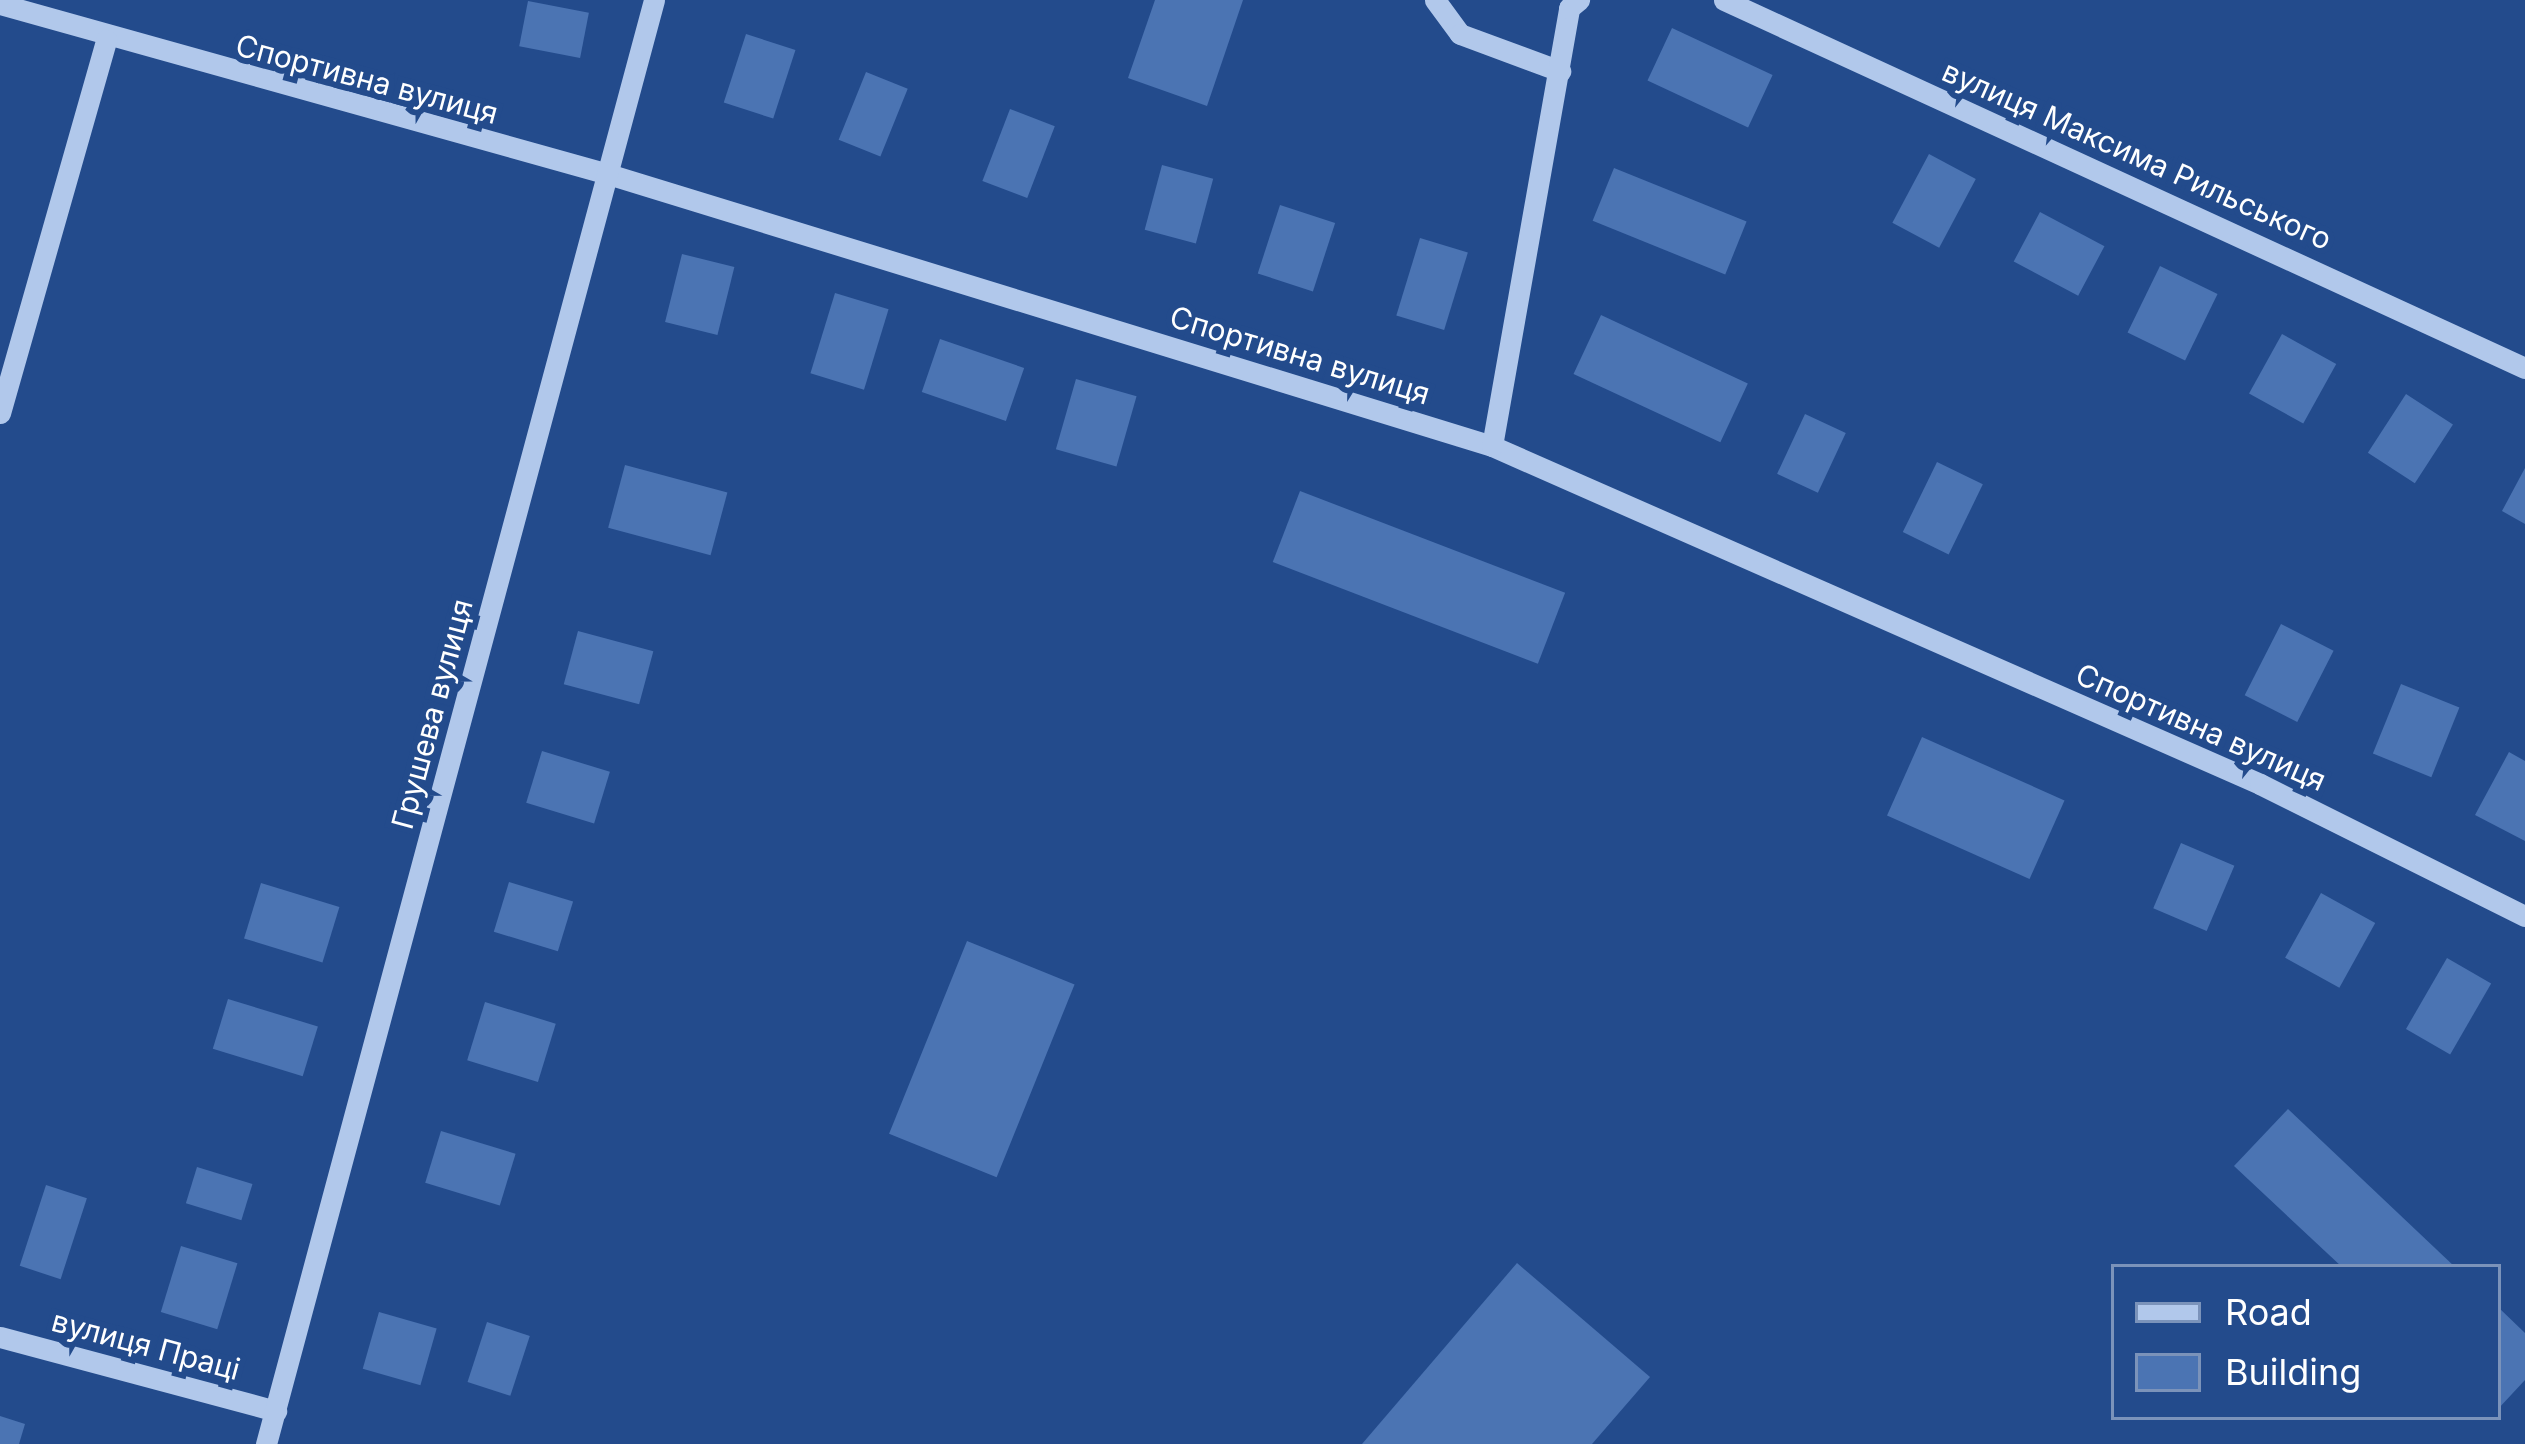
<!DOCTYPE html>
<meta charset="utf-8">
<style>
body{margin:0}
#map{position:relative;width:2525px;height:1444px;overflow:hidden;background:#234b8c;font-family:Inter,sans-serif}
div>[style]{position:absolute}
.building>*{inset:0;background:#4b74b3;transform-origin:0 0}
.minor>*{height:21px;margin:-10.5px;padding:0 10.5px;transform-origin:10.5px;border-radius:10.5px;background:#b1c8eb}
span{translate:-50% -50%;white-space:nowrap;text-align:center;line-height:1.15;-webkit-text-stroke:12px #234b8c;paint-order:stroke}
.street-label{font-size:30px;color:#fff}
.legend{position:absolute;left:2111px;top:1264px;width:390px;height:156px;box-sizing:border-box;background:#234b8c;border:3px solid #7b93ba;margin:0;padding:15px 21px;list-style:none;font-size:36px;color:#fff}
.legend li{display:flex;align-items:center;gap:24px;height:60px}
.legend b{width:60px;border:3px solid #7b93ba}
</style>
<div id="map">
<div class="building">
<i style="clip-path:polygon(1155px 0,1243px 0,1207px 106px,1128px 78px)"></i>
<i style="left:528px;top:1px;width:62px;height:46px;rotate:11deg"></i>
<i style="left:1672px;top:28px;width:111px;height:58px;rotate:25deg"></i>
<i style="left:746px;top:34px;width:52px;height:72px;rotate:18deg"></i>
<i style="left:866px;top:72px;width:45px;height:73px;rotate:22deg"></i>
<i style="left:1010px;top:109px;width:48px;height:77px;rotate:21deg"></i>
<i style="left:1929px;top:154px;width:53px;height:78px;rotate:28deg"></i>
<i style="left:1162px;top:165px;width:53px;height:67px;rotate:15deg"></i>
<i style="left:1614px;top:168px;width:143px;height:57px;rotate:22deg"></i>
<i style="left:1280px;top:205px;width:58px;height:72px;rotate:18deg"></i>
<i style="left:2040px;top:212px;width:73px;height:56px;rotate:28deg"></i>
<i style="left:1420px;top:238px;width:50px;height:81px;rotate:17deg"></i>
<i style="left:682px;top:254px;width:54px;height:70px;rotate:14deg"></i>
<i style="left:2160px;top:266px;width:64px;height:74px;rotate:26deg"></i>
<i style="left:835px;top:293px;width:56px;height:84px;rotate:17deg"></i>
<i style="left:1601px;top:315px;width:162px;height:65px;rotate:25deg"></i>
<i style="left:2282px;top:334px;width:62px;height:68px;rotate:29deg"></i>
<i style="left:940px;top:339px;width:89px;height:56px;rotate:19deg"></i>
<i style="left:1076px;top:379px;width:63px;height:73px;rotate:16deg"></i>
<i style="left:2406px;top:394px;width:56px;height:70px;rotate:33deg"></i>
<i style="left:1805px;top:414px;width:45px;height:66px;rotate:25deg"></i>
<i style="left:1937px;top:462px;width:51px;height:78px;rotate:26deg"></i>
<i style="left:625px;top:465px;width:106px;height:65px;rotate:15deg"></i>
<i style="clip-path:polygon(2525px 468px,2525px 524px,2502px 511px)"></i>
<i style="left:1300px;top:491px;width:284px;height:76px;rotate:21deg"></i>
<i style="left:2281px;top:624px;width:59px;height:80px;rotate:27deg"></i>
<i style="left:578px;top:631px;width:78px;height:55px;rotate:15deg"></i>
<i style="left:2401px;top:684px;width:63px;height:75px;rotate:22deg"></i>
<i style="left:1922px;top:737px;width:156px;height:86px;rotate:24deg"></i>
<i style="left:542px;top:751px;width:71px;height:54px;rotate:17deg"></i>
<i style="clip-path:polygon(2509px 752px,2525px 761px,2525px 841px,2475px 815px)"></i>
<i style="left:2181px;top:843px;width:58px;height:71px;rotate:23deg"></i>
<i style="left:509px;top:882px;width:67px;height:52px;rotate:17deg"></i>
<i style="left:261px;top:883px;width:82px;height:58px;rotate:17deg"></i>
<i style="left:2321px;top:893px;width:62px;height:74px;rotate:29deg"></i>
<i style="left:967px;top:941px;width:116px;height:208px;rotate:22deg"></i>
<i style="left:2447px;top:958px;width:51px;height:82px;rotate:30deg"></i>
<i style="left:228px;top:999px;width:94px;height:52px;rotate:17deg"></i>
<i style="left:485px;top:1002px;width:74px;height:61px;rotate:17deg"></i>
<i style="clip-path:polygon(2288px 1109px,2455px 1267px,2342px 1267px,2234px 1166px)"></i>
<i style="left:441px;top:1131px;width:78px;height:54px;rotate:17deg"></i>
<i style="left:197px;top:1167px;width:58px;height:38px;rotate:17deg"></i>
<i style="left:46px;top:1185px;width:43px;height:85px;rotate:18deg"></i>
<i style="left:181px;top:1246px;width:59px;height:69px;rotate:17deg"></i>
<i style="clip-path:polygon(1517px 1263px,1650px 1377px,1592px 1444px,1362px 1444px)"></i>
<i style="clip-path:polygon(2498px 1307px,2525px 1333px,2525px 1380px,2498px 1409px)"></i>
<i style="left:379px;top:1312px;width:60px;height:59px;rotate:16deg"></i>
<i style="left:487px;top:1322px;width:45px;height:63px;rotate:18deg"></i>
<i style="clip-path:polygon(0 1416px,25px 1424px,19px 1444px,0 1444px)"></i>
</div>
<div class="minor">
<i style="left:1435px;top:0;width:42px;rotate:53.7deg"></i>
<i style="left:1460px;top:34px;width:107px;rotate:20.3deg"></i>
<i style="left:1724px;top:0;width:881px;rotate:24.68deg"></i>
<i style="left:0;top:4px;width:631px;rotate:15.62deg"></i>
<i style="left:608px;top:174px;width:925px;rotate:17.1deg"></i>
<i style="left:1492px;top:446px;width:839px;rotate:23.75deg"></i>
<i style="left:2260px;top:784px;width:296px;rotate:26.5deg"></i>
<i style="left:0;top:413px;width:388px;rotate:-74.1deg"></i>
<i style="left:1492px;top:446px;width:445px;rotate:-80deg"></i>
<i style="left:1569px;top:8px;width:13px;rotate:-39deg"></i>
<i style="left:0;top:1337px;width:286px;rotate:15deg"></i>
<i style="left:266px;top:1444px;width:1495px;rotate:-74.96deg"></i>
</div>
<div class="street-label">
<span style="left:367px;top:79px;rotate:15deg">Спортивна вулиця</span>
<span style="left:2137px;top:155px;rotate:24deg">вулиця Максима Рильського</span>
<span style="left:1300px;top:355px;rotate:17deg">Спортивна вулиця</span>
<span style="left:432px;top:714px;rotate:-75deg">Грушева вулиця</span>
<span style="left:2201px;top:727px;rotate:24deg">Спортивна вулиця</span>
<span style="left:146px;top:1345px;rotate:15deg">вулиця Праці</span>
</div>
<ul class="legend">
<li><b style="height:15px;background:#b1c8eb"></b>Road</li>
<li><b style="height:33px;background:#4b74b3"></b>Building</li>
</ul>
</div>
